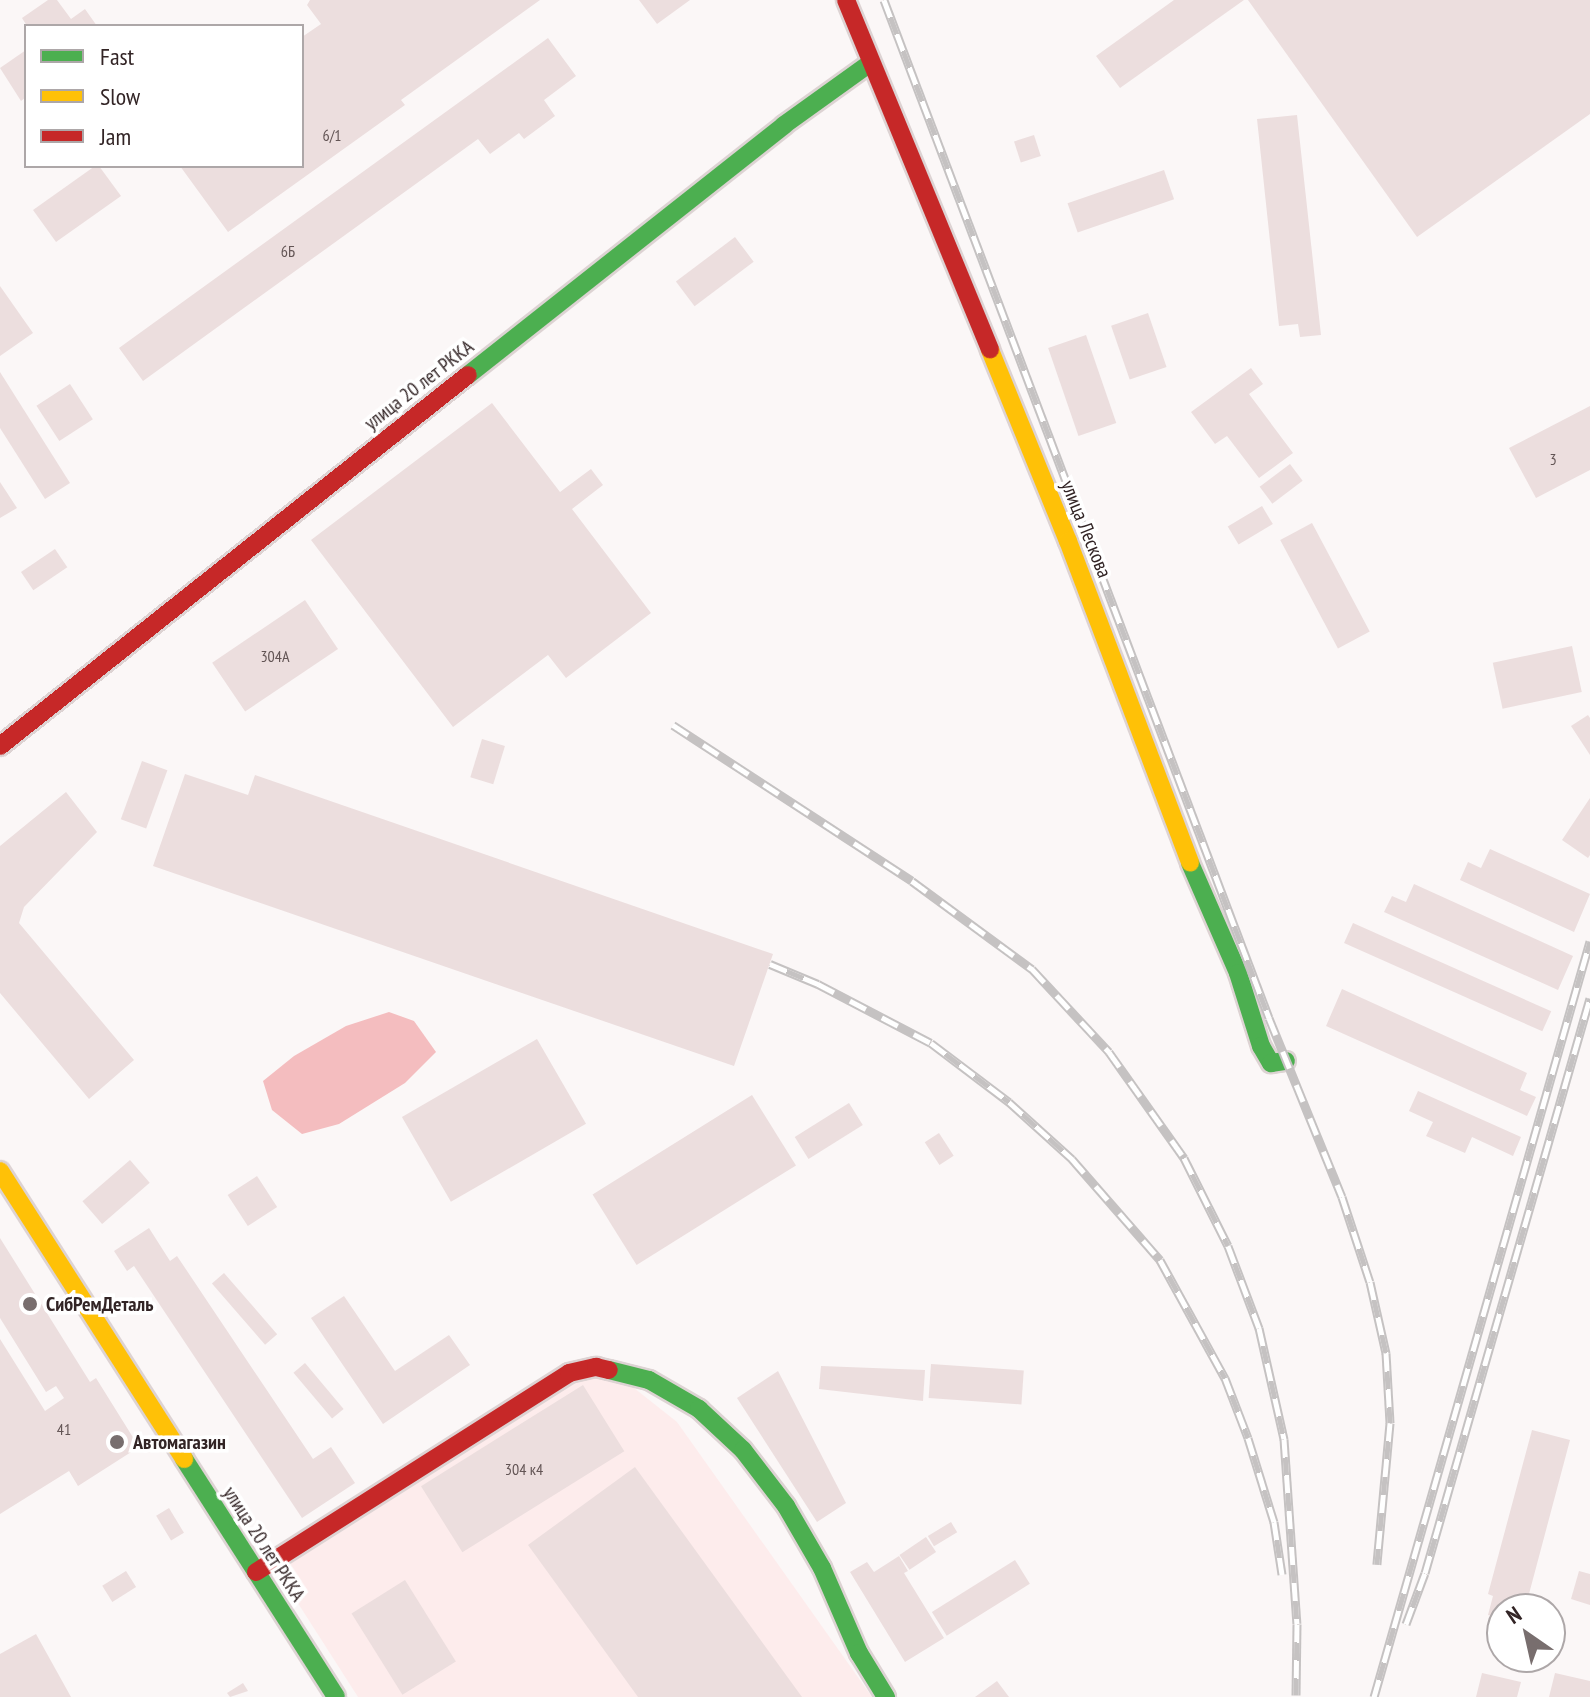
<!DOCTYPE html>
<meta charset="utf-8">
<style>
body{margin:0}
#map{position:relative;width:1590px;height:1697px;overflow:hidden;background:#fbf7f7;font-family:"PT Sans Narrow",sans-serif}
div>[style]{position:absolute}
.built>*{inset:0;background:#fdecec}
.water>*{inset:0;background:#f4bdbf}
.building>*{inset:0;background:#ecdede;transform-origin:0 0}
.roads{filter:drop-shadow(2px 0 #ddd3d3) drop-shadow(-2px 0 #ddd3d3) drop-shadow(0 2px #ddd3d3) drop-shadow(0 -2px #ddd3d3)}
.fast>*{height:18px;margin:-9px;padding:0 9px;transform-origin:9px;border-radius:9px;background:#4caf50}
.slow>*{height:18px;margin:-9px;padding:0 9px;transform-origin:9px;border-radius:9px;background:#ffc107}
.jam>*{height:18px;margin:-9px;padding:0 9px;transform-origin:9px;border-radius:9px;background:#c62828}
.rail>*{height:9px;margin-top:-4.5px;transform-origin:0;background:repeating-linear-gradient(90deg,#fff 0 18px,#c5c2c2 0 36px);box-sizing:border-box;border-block:2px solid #c5c2c2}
.dots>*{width:22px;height:22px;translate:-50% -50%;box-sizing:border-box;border:4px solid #fff;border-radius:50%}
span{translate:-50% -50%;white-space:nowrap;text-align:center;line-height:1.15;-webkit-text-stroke:7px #fff;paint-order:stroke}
.number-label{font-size:16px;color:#625454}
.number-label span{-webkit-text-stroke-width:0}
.street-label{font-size:20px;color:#322425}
.poi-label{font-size:20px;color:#322425;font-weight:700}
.left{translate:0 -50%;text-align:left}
.legend{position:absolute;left:24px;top:24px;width:280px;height:144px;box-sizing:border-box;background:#fff;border:2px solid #ada7a8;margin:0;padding:10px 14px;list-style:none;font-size:24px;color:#322425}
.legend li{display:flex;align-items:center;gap:16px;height:40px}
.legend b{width:40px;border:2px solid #ada7a8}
.north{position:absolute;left:1486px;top:1593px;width:80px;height:80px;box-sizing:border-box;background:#fff;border:2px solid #ada7a8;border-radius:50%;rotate:326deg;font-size:22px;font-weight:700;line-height:32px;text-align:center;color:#322425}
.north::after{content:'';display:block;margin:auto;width:28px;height:36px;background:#786e6e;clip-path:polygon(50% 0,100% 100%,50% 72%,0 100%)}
</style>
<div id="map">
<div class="built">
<i style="clip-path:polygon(591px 1375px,629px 1384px,677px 1422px,872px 1697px,358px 1697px,278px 1572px,568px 1382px)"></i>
</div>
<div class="water">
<i style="clip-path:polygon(389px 1012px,414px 1021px,436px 1052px,405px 1083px,339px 1124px,302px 1134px,272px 1110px,263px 1081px,294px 1056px,346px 1026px)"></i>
</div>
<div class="building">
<i style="clip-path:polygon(48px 0,57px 0,71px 19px,85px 9px,97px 26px,27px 26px,22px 18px)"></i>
<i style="clip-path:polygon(310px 0,540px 0,401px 100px,405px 105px,228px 232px,180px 166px,302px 166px,302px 37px,321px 24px,307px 5px)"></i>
<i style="clip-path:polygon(639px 0,690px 0,657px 24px)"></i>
<i style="clip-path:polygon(1174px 0,1244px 0,1120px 88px,1096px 56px)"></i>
<i style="clip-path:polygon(1248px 0,1590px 0,1590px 114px,1417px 237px)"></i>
<i style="clip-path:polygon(548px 38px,576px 76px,544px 100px,555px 116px,524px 139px,519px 133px,490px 154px,478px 139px,143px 381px,119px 348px)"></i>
<i style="clip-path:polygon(26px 50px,26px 97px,21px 101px,0 68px)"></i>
<i style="clip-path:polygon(1297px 115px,1321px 335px,1300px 337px,1298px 324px,1279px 326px,1257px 119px)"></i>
<i style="left:1034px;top:135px;width:22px;height:21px;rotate:72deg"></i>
<i style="clip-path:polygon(95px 166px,99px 166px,121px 196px,56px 242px,33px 210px)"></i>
<i style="left:1164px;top:170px;width:31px;height:102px;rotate:71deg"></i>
<i style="left:735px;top:237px;width:31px;height:74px;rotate:53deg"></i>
<i style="clip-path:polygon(0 286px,33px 333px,0 356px)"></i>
<i style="left:1148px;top:313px;width:57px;height:39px;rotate:71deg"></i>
<i style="left:1086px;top:335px;width:93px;height:40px;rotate:71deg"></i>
<i style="clip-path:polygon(1251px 368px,1263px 384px,1249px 394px,1293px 453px,1259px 478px,1227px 436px,1215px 444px,1191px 412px)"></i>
<i style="clip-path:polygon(0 372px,70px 483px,45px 499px,0 428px)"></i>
<i style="left:70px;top:384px;width:42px;height:40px;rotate:57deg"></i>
<i style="clip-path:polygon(492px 403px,560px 492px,591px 469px,603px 485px,572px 509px,651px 613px,566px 678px,548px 655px,453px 727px,311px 540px)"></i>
<i style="clip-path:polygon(1590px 406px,1590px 470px,1536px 498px,1509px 448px)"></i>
<i style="left:1290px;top:464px;width:21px;height:38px;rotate:53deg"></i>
<i style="clip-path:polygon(0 482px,17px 508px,0 518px)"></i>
<i style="left:1262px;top:506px;width:21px;height:40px;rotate:59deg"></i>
<i style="left:1312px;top:523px;width:123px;height:36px;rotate:62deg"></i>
<i style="left:55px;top:549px;width:22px;height:41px;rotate:56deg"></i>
<i style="left:305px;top:600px;width:59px;height:112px;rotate:56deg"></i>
<i style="left:1572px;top:646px;width:47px;height:81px;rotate:78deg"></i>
<i style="clip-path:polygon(1588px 715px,1590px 718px,1590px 755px,1571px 726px)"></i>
<i style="left:482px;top:739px;width:24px;height:40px;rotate:17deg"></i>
<i style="left:142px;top:761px;width:27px;height:62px;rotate:20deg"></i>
<i style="clip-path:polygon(185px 774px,248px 795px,255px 775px,773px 954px,734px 1066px,153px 866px)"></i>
<i style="clip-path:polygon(66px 792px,97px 832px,24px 907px,19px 923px,134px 1060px,89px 1099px,0 993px,0 846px)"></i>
<i style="clip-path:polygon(1590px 798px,1590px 855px,1588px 858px,1562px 840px)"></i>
<i style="clip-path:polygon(1490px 849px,1590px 894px,1574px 932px,1460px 880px,1468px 862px,1481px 868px)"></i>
<i style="clip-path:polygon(1414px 884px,1573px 956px,1558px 990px,1384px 912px,1392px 896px,1406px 902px)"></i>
<i style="left:1353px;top:923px;width:217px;height:22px;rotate:24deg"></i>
<i style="clip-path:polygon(1342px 989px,1527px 1073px,1520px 1090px,1536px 1097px,1527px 1116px,1326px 1026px)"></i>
<i style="left:537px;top:1039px;width:98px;height:156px;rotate:60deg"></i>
<i style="clip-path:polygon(1418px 1091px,1521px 1137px,1513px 1156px,1472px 1137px,1465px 1153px,1426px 1136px,1433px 1122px,1409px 1111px)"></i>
<i style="left:752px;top:1095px;width:83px;height:188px;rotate:58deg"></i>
<i style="left:849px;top:1103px;width:26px;height:64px;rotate:58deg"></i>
<i style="left:939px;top:1133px;width:27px;height:17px;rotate:57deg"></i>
<i style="left:130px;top:1160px;width:30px;height:63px;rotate:49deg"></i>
<i style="left:257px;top:1176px;width:37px;height:35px;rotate:57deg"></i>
<i style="clip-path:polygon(149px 1228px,170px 1261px,177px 1256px,313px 1459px,331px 1447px,355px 1483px,302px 1518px,134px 1266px,127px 1271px,114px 1251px)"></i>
<i style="clip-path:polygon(0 1238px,90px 1382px,96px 1378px,139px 1447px,78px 1486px,69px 1471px,0 1514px,0 1339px,45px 1411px,64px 1398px,56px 1386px,46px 1392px,0 1318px)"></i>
<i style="left:224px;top:1273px;width:81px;height:16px;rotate:49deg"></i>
<i style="clip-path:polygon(344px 1296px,395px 1371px,449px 1335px,470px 1365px,383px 1424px,311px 1318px)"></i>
<i style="left:305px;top:1363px;width:60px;height:15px;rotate:50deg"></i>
<i style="left:931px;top:1364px;width:93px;height:34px;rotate:4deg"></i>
<i style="clip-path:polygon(821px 1366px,925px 1370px,923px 1401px,819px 1389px)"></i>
<i style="clip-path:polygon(778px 1371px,846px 1503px,817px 1522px,737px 1398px)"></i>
<i style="left:583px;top:1385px;width:78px;height:191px;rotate:58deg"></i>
<i style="clip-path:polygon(1532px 1430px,1570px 1440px,1525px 1609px,1502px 1609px,1502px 1619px,1488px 1615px,1493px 1596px,1488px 1594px)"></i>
<i style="clip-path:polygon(635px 1467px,802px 1697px,638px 1697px,528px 1545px)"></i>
<i style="left:169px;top:1508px;width:29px;height:15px;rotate:59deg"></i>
<i style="left:951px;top:1522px;width:12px;height:27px;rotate:59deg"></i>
<i style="left:926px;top:1537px;width:18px;height:32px;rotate:56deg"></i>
<i style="clip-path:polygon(899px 1556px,908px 1571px,904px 1573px,944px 1638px,905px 1662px,850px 1572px,867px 1562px,874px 1572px)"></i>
<i style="left:1015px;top:1560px;width:28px;height:98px;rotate:58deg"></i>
<i style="left:126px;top:1571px;width:19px;height:28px;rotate:58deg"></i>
<i style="clip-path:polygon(1579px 1571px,1590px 1574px,1590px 1605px,1571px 1599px)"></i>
<i style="left:405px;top:1580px;width:96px;height:63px;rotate:58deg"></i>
<i style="clip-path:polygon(36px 1634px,71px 1697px,0 1697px,0 1654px)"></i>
<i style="clip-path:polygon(1482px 1673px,1521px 1682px,1517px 1697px,1476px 1697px)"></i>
<i style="clip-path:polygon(1555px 1673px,1590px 1681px,1590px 1697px,1549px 1697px)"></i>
<i style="clip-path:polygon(997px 1681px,1009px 1697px,975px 1697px)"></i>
<i style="clip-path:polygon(243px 1683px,248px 1691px,230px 1697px,227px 1693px)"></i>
</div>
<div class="roads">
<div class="fast">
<i style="left:468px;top:375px;width:403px;rotate:-38.3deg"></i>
<i style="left:784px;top:125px;width:105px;rotate:-35.7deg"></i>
<i style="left:1190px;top:863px;width:120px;rotate:66.4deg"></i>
<i style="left:1238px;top:973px;width:77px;rotate:72.5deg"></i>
<i style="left:1261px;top:1046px;width:20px;rotate:60deg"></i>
<i style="left:1271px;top:1063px;width:15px;rotate:-8deg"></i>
<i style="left:609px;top:1370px;width:41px;rotate:14deg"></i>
<i style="left:649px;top:1380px;width:58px;rotate:30.1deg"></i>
<i style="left:699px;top:1409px;width:60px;rotate:43deg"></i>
<i style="left:743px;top:1450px;width:71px;rotate:52.5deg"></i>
<i style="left:786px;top:1506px;width:72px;rotate:59.9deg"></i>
<i style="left:822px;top:1568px;width:93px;rotate:66.5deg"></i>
<i style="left:859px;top:1653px;width:52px;rotate:58.5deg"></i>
<i style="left:184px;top:1459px;width:282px;rotate:57.4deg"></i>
</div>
<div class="slow">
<i style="left:990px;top:350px;width:206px;rotate:67.8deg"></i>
<i style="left:1068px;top:541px;width:344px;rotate:69.2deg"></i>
<i style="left:0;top:1171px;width:342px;rotate:57.4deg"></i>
</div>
<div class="jam">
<i style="left:846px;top:0;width:378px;rotate:67.6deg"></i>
<i style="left:0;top:746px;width:597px;rotate:-38.41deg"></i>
<i style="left:256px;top:1572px;width:371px;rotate:-32.4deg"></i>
<i style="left:569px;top:1373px;width:28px;rotate:-13deg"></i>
<i style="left:596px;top:1367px;width:13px;rotate:13deg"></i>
</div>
</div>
<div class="rail">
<i style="left:884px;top:0;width:1088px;rotate:69.28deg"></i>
<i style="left:1269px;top:1018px;width:193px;rotate:67.8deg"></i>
<i style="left:1342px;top:1197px;width:89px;rotate:71.8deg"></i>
<i style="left:1370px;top:1282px;width:73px;rotate:77.3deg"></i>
<i style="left:1386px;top:1353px;width:70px;rotate:86.7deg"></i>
<i style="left:1390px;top:1423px;width:142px;rotate:95.3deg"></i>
<i style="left:673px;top:725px;width:285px;rotate:33.1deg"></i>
<i style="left:912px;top:881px;width:149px;rotate:36.3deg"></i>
<i style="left:1032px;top:969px;width:113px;rotate:47.1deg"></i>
<i style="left:1109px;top:1052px;width:130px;rotate:54.7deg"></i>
<i style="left:1184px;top:1158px;width:98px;rotate:63.4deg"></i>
<i style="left:1228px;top:1246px;width:88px;rotate:69.3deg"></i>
<i style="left:1259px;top:1328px;width:114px;rotate:77.3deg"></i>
<i style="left:1284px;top:1439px;width:185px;rotate:86deg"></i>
<i style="left:1297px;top:1624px;width:71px;rotate:90.8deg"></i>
<i style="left:770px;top:964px;width:52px;rotate:22.6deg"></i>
<i style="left:818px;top:984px;width:127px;rotate:27.6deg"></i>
<i style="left:931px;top:1043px;width:98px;rotate:37.1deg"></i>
<i style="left:1009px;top:1102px;width:85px;rotate:42.1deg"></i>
<i style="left:1072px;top:1159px;width:134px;rotate:48.9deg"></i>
<i style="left:1160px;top:1260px;width:135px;rotate:61.2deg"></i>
<i style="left:1225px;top:1378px;width:64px;rotate:69deg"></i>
<i style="left:1248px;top:1438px;width:88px;rotate:72.8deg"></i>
<i style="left:1274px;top:1522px;width:53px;rotate:81.3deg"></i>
<i style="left:1406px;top:1624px;width:54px;rotate:-69.6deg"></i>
<i style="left:1425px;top:1573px;width:598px;rotate:-73.99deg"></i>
<i style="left:1374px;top:1697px;width:786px;rotate:-74.05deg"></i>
</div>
<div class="dots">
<i style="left:30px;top:1304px;background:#786e6e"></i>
<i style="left:117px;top:1442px;background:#786e6e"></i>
</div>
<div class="number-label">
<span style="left:332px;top:135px">6/1</span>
<span style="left:288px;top:251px">6Б</span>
<span style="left:1553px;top:459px">3</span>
<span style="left:275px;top:656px">304А</span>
<span style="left:64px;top:1429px">41</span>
<span style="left:524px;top:1469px">304 к4</span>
</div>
<div class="street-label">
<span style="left:419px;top:385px;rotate:-38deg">улица 20 лет РККА</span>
<span style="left:1086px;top:529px;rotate:68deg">улица Лескова</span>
<span style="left:264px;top:1544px;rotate:57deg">улица 20 лет РККА</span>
</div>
<div class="poi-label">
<span class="left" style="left:46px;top:1304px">СибРемДеталь</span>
<span class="left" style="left:133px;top:1442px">Автомагазин</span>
</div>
<ul class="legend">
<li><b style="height:10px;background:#4caf50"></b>Fast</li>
<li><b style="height:10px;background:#ffc107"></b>Slow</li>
<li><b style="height:10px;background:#c62828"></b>Jam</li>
</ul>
<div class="north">N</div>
</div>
